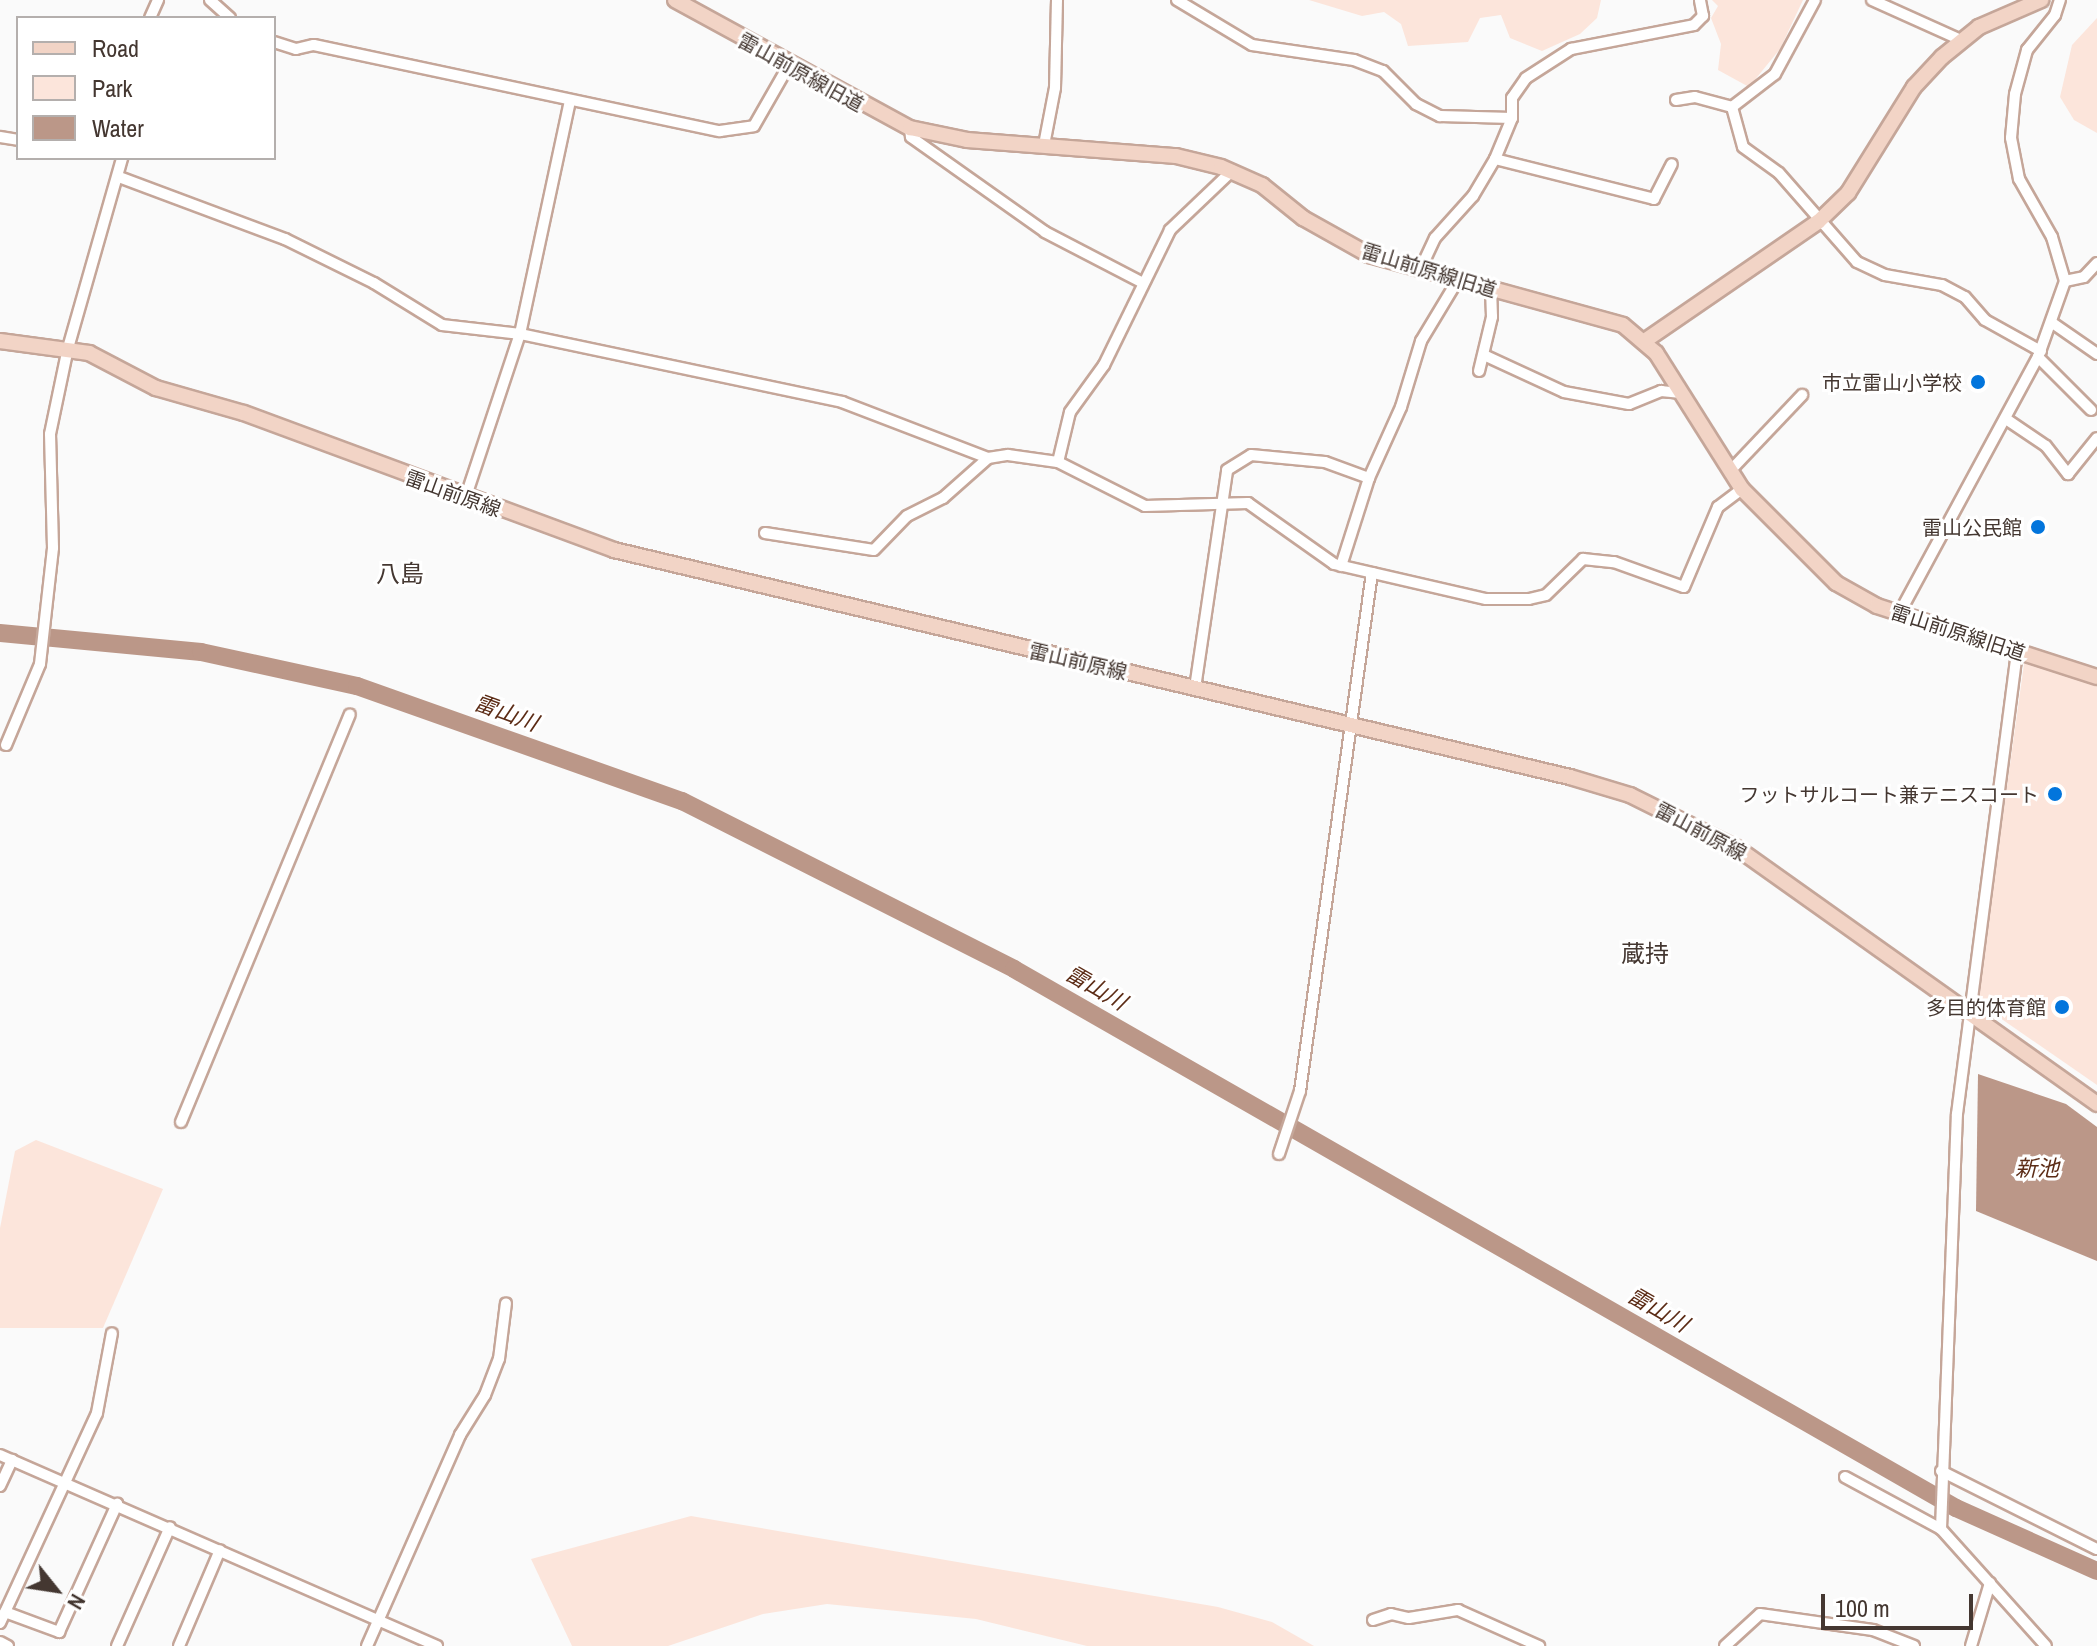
<!DOCTYPE html>
<meta charset="utf-8">
<style>
body{margin:0}
#map{position:relative;width:2097px;height:1646px;overflow:hidden;background:#fafafa;font-family:"Archivo Narrow","Noto Sans JP",sans-serif}
div>[style]{position:absolute}
.green>*{inset:0;background:#fce5db}
.water>*{inset:0;background:#bb9788}
.river>*{height:18px;margin:-9px;padding:0 9px;transform-origin:9px;border-radius:9px;background:#bb9788}
.roads{filter:drop-shadow(2px 0 #c5a699) drop-shadow(-2px 0 #c5a699) drop-shadow(0 2px #c5a699) drop-shadow(0 -2px #c5a699)}
.street>*{height:10px;margin:-5px;padding:0 5px;transform-origin:5px;border-radius:5px;background:#fff}
.secondary>*{height:14px;margin:-7px;padding:0 7px;transform-origin:7px;border-radius:7px;background:#f2d4c6}
.dots>*{width:22px;height:22px;translate:-50% -50%;box-sizing:border-box;border:4px solid #fff;border-radius:50%}
span{translate:-50% -50%;white-space:nowrap;text-align:center;line-height:1.15;-webkit-text-stroke:6px #fff;paint-order:stroke}
.street-label{font-size:20px;color:#443731}
.poi-label{font-size:20px;color:#443731}
.right{translate:-100% -50%;text-align:right}
.water-label{font-size:22px;color:#5c2c16;font-style:italic}
.quarter-label{font-size:24px;color:#443731}
.legend{position:absolute;left:16px;top:16px;width:260px;height:144px;box-sizing:border-box;background:#fff;border:2px solid #b4afad;margin:0;padding:10px 14px;list-style:none;font-size:24px;color:#443731}
.legend li{display:flex;align-items:center;gap:16px;height:40px}
.legend b{width:40px;border:2px solid #b4afad}
.north{position:absolute;left:16px;top:1550px;width:80px;height:80px;-webkit-text-stroke:6px #fff;paint-order:stroke;rotate:120deg;font-size:22px;font-weight:700;line-height:32px;text-align:center;color:#443731}
.north::after{content:'';display:block;margin:auto;width:28px;height:36px;background:#443731;clip-path:polygon(50% 0,100% 100%,50% 72%,0 100%)}
.scale{position:absolute;left:1821px;top:1594px;width:152px;height:36px;box-sizing:border-box;border:4px solid #443731;border-top:0;padding-left:10px;font-size:24px;line-height:28px;white-space:nowrap;color:#443731;-webkit-text-stroke:6px #fff;paint-order:stroke}
</style>
<div id="map">
<div class="green">
<i style="clip-path:polygon(1309px 0,1601px 0,1597px 18px,1580px 34px,1542px 51px,1510px 38px,1501px 15px,1480px 18px,1468px 42px,1408px 46px,1401px 24px,1384px 12px,1362px 16px)"></i>
<i style="clip-path:polygon(1712px 0,1803px 0,1780px 49px,1749px 87px,1718px 70px,1721px 44px,1711px 18px,1718px 6px)"></i>
<i style="clip-path:polygon(2097px 18px,2097px 133px,2074px 120px,2060px 97px,2072px 45px)"></i>
<i style="clip-path:polygon(2025px 657px,2097px 680px,2097px 1085px,1977px 1002px)"></i>
<i style="clip-path:polygon(36px 1140px,163px 1189px,103px 1328px,0 1328px,0 1228px,15px 1151px)"></i>
<i style="clip-path:polygon(691px 1516px,1218px 1607px,1272px 1622px,1314px 1646px,1087px 1646px,976px 1619px,827px 1604px,763px 1614px,668px 1646px,572px 1646px,531px 1559px)"></i>
</div>
<div class="water">
<i style="clip-path:polygon(1978px 1074px,2066px 1104px,2097px 1127px,2097px 1261px,1976px 1211px)"></i>
</div>
<div class="river">
<i style="left:0;top:633px;width:202px;rotate:5.4deg"></i>
<i style="left:201px;top:652px;width:160px;rotate:12.3deg"></i>
<i style="left:357px;top:686px;width:345px;rotate:19.5deg"></i>
<i style="left:682px;top:801px;width:372px;rotate:26.8deg"></i>
<i style="left:1014px;top:969px;width:1085px;rotate:29.78deg"></i>
<i style="left:1956px;top:1508px;width:154px;rotate:24.1deg"></i>
</div>
<div class="roads">
<div class="street">
<i style="left:210px;top:0;width:27px;rotate:42deg"></i>
<i style="left:1177px;top:0;width:87px;rotate:31deg"></i>
<i style="left:1252px;top:45px;width:103px;rotate:8.4deg"></i>
<i style="left:1354px;top:60px;width:31px;rotate:21deg"></i>
<i style="left:1383px;top:71px;width:47px;rotate:45deg"></i>
<i style="left:1416px;top:104px;width:27px;rotate:27deg"></i>
<i style="left:1440px;top:116px;width:72px;rotate:1.6deg"></i>
<i style="left:1872px;top:0;width:98px;rotate:24.2deg"></i>
<i style="left:150px;top:18px;width:20px;rotate:-66deg"></i>
<i style="left:274px;top:42px;width:23px;rotate:18deg"></i>
<i style="left:296px;top:49px;width:18px;rotate:-13deg"></i>
<i style="left:314px;top:45px;width:415px;rotate:12deg"></i>
<i style="left:720px;top:131px;width:34px;rotate:-8deg"></i>
<i style="left:754px;top:126px;width:70px;rotate:-60.2deg"></i>
<i style="left:1676px;top:100px;width:19px;rotate:-9deg"></i>
<i style="left:1695px;top:97px;width:38px;rotate:15deg"></i>
<i style="left:1732px;top:107px;width:41px;rotate:74.6deg"></i>
<i style="left:1743px;top:147px;width:44px;rotate:35.8deg"></i>
<i style="left:1779px;top:173px;width:118px;rotate:48.8deg"></i>
<i style="left:1857px;top:262px;width:31px;rotate:25deg"></i>
<i style="left:1885px;top:275px;width:58px;rotate:10deg"></i>
<i style="left:1942px;top:285px;width:26px;rotate:28deg"></i>
<i style="left:1965px;top:297px;width:30px;rotate:49deg"></i>
<i style="left:1985px;top:320px;width:64px;rotate:29deg"></i>
<i style="left:1732px;top:107px;width:54px;rotate:-37.5deg"></i>
<i style="left:1775px;top:74px;width:84px;rotate:-61.6deg"></i>
<i style="left:910px;top:128px;width:9px;rotate:84deg"></i>
<i style="left:911px;top:137px;width:164px;rotate:35.3deg"></i>
<i style="left:1045px;top:232px;width:108px;rotate:27.5deg"></i>
<i style="left:0;top:137px;width:18px;rotate:9deg"></i>
<i style="left:1044px;top:145px;width:58px;rotate:-79.1deg"></i>
<i style="left:1055px;top:88px;width:88px;rotate:-88.7deg"></i>
<i style="left:1495px;top:159px;width:164px;rotate:14.1deg"></i>
<i style="left:1654px;top:199px;width:39px;rotate:-63deg"></i>
<i style="left:119px;top:177px;width:177px;rotate:20.5deg"></i>
<i style="left:285px;top:239px;width:99px;rotate:26.3deg"></i>
<i style="left:374px;top:283px;width:80px;rotate:31.7deg"></i>
<i style="left:442px;top:325px;width:79px;rotate:6.6deg"></i>
<i style="left:520px;top:334px;width:329px;rotate:11.9deg"></i>
<i style="left:842px;top:402px;width:156px;rotate:21deg"></i>
<i style="left:1420px;top:270px;width:35px;rotate:-65deg"></i>
<i style="left:1435px;top:238px;width:57px;rotate:-47.9deg"></i>
<i style="left:1473px;top:196px;width:43px;rotate:-59.3deg"></i>
<i style="left:1495px;top:159px;width:44px;rotate:-67.5deg"></i>
<i style="left:1512px;top:118px;width:20px;rotate:-90deg"></i>
<i style="left:1512px;top:98px;width:24px;rotate:-55deg"></i>
<i style="left:1526px;top:78px;width:54px;rotate:-32.8deg"></i>
<i style="left:1571px;top:49px;width:125px;rotate:-11deg"></i>
<i style="left:1694px;top:25px;width:13px;rotate:-45deg"></i>
<i style="left:1703px;top:16px;width:16px;rotate:-101deg"></i>
<i style="left:2065px;top:281px;width:19px;rotate:-12deg"></i>
<i style="left:2084px;top:277px;width:19px;rotate:-47deg"></i>
<i style="left:2051px;top:322px;width:56px;rotate:34.8deg"></i>
<i style="left:1486px;top:356px;width:86px;rotate:24.8deg"></i>
<i style="left:1564px;top:392px;width:66px;rotate:10.5deg"></i>
<i style="left:1629px;top:404px;width:35px;rotate:-22deg"></i>
<i style="left:1661px;top:391px;width:18px;rotate:6deg"></i>
<i style="left:2038px;top:357px;width:75px;rotate:45deg"></i>
<i style="left:1479px;top:371px;width:56px;rotate:-76.5deg"></i>
<i style="left:1492px;top:317px;width:27px;rotate:-92deg"></i>
<i style="left:2006px;top:419px;width:48px;rotate:34deg"></i>
<i style="left:2046px;top:446px;width:36px;rotate:52deg"></i>
<i style="left:2068px;top:474px;width:46px;rotate:-51.1deg"></i>
<i style="left:1058px;top:462px;width:51px;rotate:-76.5deg"></i>
<i style="left:1070px;top:412px;width:58px;rotate:-54.1deg"></i>
<i style="left:1104px;top:365px;width:150px;rotate:-63.9deg"></i>
<i style="left:1170px;top:230px;width:86px;rotate:-43.6deg"></i>
<i style="left:1730px;top:471px;width:105px;rotate:-46.5deg"></i>
<i style="left:465px;top:499px;width:174px;rotate:-71.6deg"></i>
<i style="left:520px;top:334px;width:239px;rotate:-77.9deg"></i>
<i style="left:765px;top:533px;width:110px;rotate:8.9deg"></i>
<i style="left:874px;top:550px;width:47px;rotate:-45.9deg"></i>
<i style="left:907px;top:516px;width:40px;rotate:-26.6deg"></i>
<i style="left:943px;top:498px;width:60px;rotate:-41.6deg"></i>
<i style="left:988px;top:458px;width:20px;rotate:-9deg"></i>
<i style="left:1008px;top:455px;width:50px;rotate:8deg"></i>
<i style="left:1058px;top:462px;width:97px;rotate:26.8deg"></i>
<i style="left:1145px;top:506px;width:103px;rotate:-1.7deg"></i>
<i style="left:1248px;top:503px;width:105px;rotate:35.3deg"></i>
<i style="left:1334px;top:564px;width:156px;rotate:13deg"></i>
<i style="left:1486px;top:599px;width:43px"></i>
<i style="left:1529px;top:599px;width:17px;rotate:-13deg"></i>
<i style="left:1546px;top:595px;width:52px;rotate:-44.2deg"></i>
<i style="left:1583px;top:559px;width:31px;rotate:6deg"></i>
<i style="left:1614px;top:562px;width:74px;rotate:19.7deg"></i>
<i style="left:1684px;top:587px;width:87px;rotate:-67deg"></i>
<i style="left:1718px;top:507px;width:30px;rotate:-37deg"></i>
<i style="left:1341px;top:566px;width:92px;rotate:-72.3deg"></i>
<i style="left:1900px;top:612px;width:290px;rotate:-61.6deg"></i>
<i style="left:2038px;top:357px;width:81px;rotate:-70.4deg"></i>
<i style="left:2065px;top:281px;width:46px;rotate:-106.5deg"></i>
<i style="left:2052px;top:237px;width:67px;rotate:-119.6deg"></i>
<i style="left:2019px;top:179px;width:42px;rotate:-101deg"></i>
<i style="left:2011px;top:138px;width:44px;rotate:-84.8deg"></i>
<i style="left:2015px;top:94px;width:46px;rotate:-74.7deg"></i>
<i style="left:2027px;top:50px;width:45px;rotate:-51.3deg"></i>
<i style="left:2055px;top:15px;width:16px;rotate:-72deg"></i>
<i style="left:1195px;top:688px;width:220px;rotate:-81.6deg"></i>
<i style="left:1227px;top:470px;width:28px;rotate:-32deg"></i>
<i style="left:1251px;top:455px;width:74px;rotate:5.4deg"></i>
<i style="left:1325px;top:462px;width:47px;rotate:20deg"></i>
<i style="left:1369px;top:478px;width:78px;rotate:-65.7deg"></i>
<i style="left:1401px;top:407px;width:69px;rotate:-73.1deg"></i>
<i style="left:1421px;top:341px;width:68px;rotate:-58.9deg"></i>
<i style="left:6px;top:745px;width:88px;rotate:-67.2deg"></i>
<i style="left:40px;top:664px;width:117px;rotate:-83.6deg"></i>
<i style="left:53px;top:548px;width:114px;rotate:-91.5deg"></i>
<i style="left:50px;top:434px;width:88px;rotate:-78.2deg"></i>
<i style="left:68px;top:348px;width:198px;rotate:-74.1deg"></i>
<i style="left:181px;top:1122px;width:441px;rotate:-67.5deg"></i>
<i style="left:1279px;top:1154px;width:66px;rotate:-71.6deg"></i>
<i style="left:1300px;top:1091px;width:523px;rotate:-82.09deg"></i>
<i style="left:0;top:1455px;width:477px;rotate:23.6deg"></i>
<i style="left:1941px;top:1471px;width:174px;rotate:26.6deg"></i>
<i style="left:1845px;top:1477px;width:109px;rotate:28.4deg"></i>
<i style="left:1941px;top:1529px;width:157px;rotate:48.1deg"></i>
<i style="left:0;top:1486px;width:29px;rotate:-65deg"></i>
<i style="left:1941px;top:1529px;width:415px;rotate:-87.8deg"></i>
<i style="left:1957px;top:1114px;width:467px;rotate:-82.6deg"></i>
<i style="left:5px;top:1612px;width:58px;rotate:20.3deg"></i>
<i style="left:59px;top:1632px;width:141px;rotate:-65.6deg"></i>
<i style="left:1373px;top:1620px;width:19px;rotate:-18deg"></i>
<i style="left:1391px;top:1614px;width:18px;rotate:13deg"></i>
<i style="left:1409px;top:1618px;width:50px;rotate:-9.3deg"></i>
<i style="left:1458px;top:1610px;width:89px;rotate:24deg"></i>
<i style="left:0;top:1623px;width:231px;rotate:-65.2deg"></i>
<i style="left:97px;top:1413px;width:81px;rotate:-79.4deg"></i>
<i style="left:0;top:1642px;width:9px;rotate:27deg"></i>
<i style="left:117px;top:1646px;width:130px;rotate:-66deg"></i>
<i style="left:179px;top:1646px;width:104px;rotate:-66.9deg"></i>
<i style="left:367px;top:1646px;width:231px;rotate:-66.2deg"></i>
<i style="left:460px;top:1435px;width:47px;rotate:-58deg"></i>
<i style="left:485px;top:1395px;width:39px;rotate:-69deg"></i>
<i style="left:499px;top:1359px;width:56px;rotate:-82.9deg"></i>
<i style="left:1725px;top:1646px;width:47px;rotate:-42.4deg"></i>
<i style="left:1760px;top:1614px;width:114px;rotate:8.1deg"></i>
<i style="left:1873px;top:1630px;width:44px;rotate:21.3deg"></i>
<i style="left:1971px;top:1646px;width:66px;rotate:-73.2deg"></i>
</div>
<div class="secondary">
<i style="left:675px;top:0;width:268px;rotate:28.6deg"></i>
<i style="left:910px;top:128px;width:58px;rotate:11.9deg"></i>
<i style="left:967px;top:140px;width:210px;rotate:4.4deg"></i>
<i style="left:1176px;top:156px;width:46px;rotate:13.7deg"></i>
<i style="left:1221px;top:167px;width:45px;rotate:23.7deg"></i>
<i style="left:1262px;top:185px;width:53px;rotate:38.8deg"></i>
<i style="left:1303px;top:218px;width:76px;rotate:29.3deg"></i>
<i style="left:1369px;top:255px;width:263px;rotate:15.4deg"></i>
<i style="left:1623px;top:325px;width:43px;rotate:40.3deg"></i>
<i style="left:1656px;top:353px;width:161px;rotate:57.7deg"></i>
<i style="left:1742px;top:489px;width:133px;rotate:45deg"></i>
<i style="left:1836px;top:583px;width:47px;rotate:29.3deg"></i>
<i style="left:1877px;top:606px;width:231px;rotate:17.9deg"></i>
<i style="left:1646px;top:340px;width:209px;rotate:-34.5deg"></i>
<i style="left:1818px;top:222px;width:42px;rotate:-44deg"></i>
<i style="left:1848px;top:193px;width:125px;rotate:-58.1deg"></i>
<i style="left:1914px;top:87px;width:41px;rotate:-47deg"></i>
<i style="left:1942px;top:57px;width:48px;rotate:-39deg"></i>
<i style="left:1979px;top:27px;width:68px;rotate:-23.5deg"></i>
<i style="left:0;top:341px;width:90px;rotate:7.7deg"></i>
<i style="left:89px;top:353px;width:76px;rotate:27.6deg"></i>
<i style="left:156px;top:388px;width:91px;rotate:15.9deg"></i>
<i style="left:244px;top:413px;width:395px;rotate:20.3deg"></i>
<i style="left:614px;top:550px;width:983px;rotate:13.36deg"></i>
<i style="left:1570px;top:777px;width:63px;rotate:16.7deg"></i>
<i style="left:1630px;top:795px;width:119px;rotate:26.4deg"></i>
<i style="left:1737px;top:848px;width:442px;rotate:35.4deg"></i>
</div>
</div>
<div class="dots">
<i style="left:1978px;top:382px;background:#0275dc"></i>
<i style="left:2038px;top:527px;background:#0275dc"></i>
<i style="left:2055px;top:794px;background:#0275dc"></i>
<i style="left:2062px;top:1007px;background:#0275dc"></i>
</div>
<div class="street-label">
<span style="left:801px;top:72px;rotate:29deg">雷山前原線旧道</span>
<span style="left:1429px;top:270px;rotate:17deg">雷山前原線旧道</span>
<span style="left:453px;top:493px;rotate:20deg">雷山前原線</span>
<span style="left:1958px;top:632px;rotate:18deg">雷山前原線旧道</span>
<span style="left:1078px;top:661px;rotate:13deg">雷山前原線</span>
<span style="left:1701px;top:831px;rotate:28deg">雷山前原線</span>
</div>
<div class="poi-label">
<span class="right" style="left:1962px;top:382px">市立雷山小学校</span>
<span class="right" style="left:2022px;top:527px">雷山公民館</span>
<span class="right" style="left:2039px;top:794px">フットサルコート兼テニスコート</span>
<span class="right" style="left:2046px;top:1007px">多目的体育館</span>
</div>
<div class="water-label">
<span style="left:506px;top:713px;rotate:20deg">雷山川</span>
<span style="left:1096px;top:988px;rotate:30deg">雷山川</span>
<span style="left:2037px;top:1169px">新池</span>
<span style="left:1658px;top:1310px;rotate:30deg">雷山川</span>
</div>
<div class="quarter-label">
<span style="left:400px;top:574px">八島</span>
<span style="left:1645px;top:954px">蔵持</span>
</div>
<ul class="legend">
<li><b style="height:10px;background:#f2d4c6"></b>Road</li>
<li><b style="height:22px;background:#fce5db"></b>Park</li>
<li><b style="height:22px;background:#bb9788"></b>Water</li>
</ul>
<div class="north">N</div>
<div class="scale">100 m</div>
</div>
